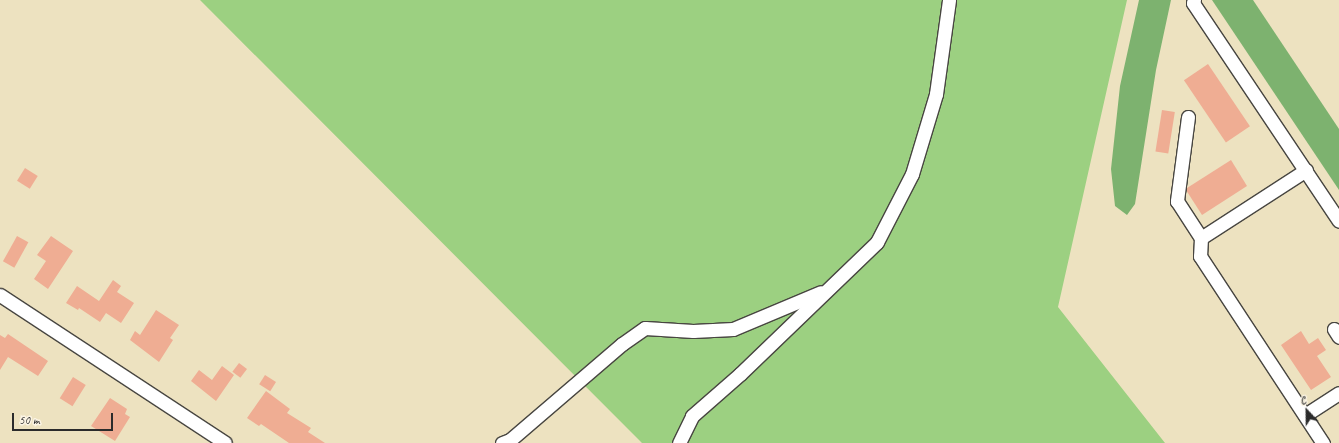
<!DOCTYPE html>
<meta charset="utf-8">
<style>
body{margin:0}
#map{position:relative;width:1339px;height:443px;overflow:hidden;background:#ede2c0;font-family:Caveat,sans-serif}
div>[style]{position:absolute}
.green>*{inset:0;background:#9cd081}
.forest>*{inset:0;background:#7db26f}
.building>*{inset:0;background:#efad93;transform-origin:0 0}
.roads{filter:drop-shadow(1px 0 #484641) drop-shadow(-1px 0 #484641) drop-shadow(0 1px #484641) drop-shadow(0 -1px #484641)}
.minor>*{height:13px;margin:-6.5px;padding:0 6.5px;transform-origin:6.5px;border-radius:6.5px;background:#fff}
span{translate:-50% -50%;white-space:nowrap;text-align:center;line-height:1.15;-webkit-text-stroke:3px #fcf5e5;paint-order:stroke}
.north{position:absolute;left:1287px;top:391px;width:40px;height:40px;-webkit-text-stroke:3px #fcf5e5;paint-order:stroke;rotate:338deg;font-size:11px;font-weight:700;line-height:16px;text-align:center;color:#2b2b2b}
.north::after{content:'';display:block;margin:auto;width:14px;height:18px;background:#2b2b2b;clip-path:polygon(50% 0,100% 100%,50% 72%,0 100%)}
.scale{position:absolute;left:12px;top:413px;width:101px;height:18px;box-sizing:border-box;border:2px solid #2b2b2b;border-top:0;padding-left:5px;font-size:12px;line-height:14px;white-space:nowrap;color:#2b2b2b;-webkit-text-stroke:3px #fcf5e5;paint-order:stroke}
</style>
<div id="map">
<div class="green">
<i style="clip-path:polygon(200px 0,1127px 0,1058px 307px,1165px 443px,642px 443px)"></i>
</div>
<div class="forest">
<i style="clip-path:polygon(1139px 0,1171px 0,1156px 70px,1135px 204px,1127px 215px,1115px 206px,1111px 169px,1120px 86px)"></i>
<i style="clip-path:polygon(1212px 0,1253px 0,1339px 129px,1339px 190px)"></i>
</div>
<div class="building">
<i style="left:1208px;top:64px;width:75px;height:29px;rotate:56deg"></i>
<i style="left:1162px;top:110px;width:13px;height:42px;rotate:9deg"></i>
<i style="clip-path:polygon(1231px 160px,1247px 186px,1202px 215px,1186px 190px,1187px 188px)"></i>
<i style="left:25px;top:168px;width:15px;height:15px;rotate:32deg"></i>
<i style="left:17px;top:236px;width:13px;height:29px;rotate:29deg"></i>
<i style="clip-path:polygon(51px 236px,73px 251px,48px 289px,34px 279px,46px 261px,37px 255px)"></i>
<i style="clip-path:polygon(113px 280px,121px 286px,117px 292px,134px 303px,121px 323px,106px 313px,100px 322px,79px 308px,78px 310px,66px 303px,77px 286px,99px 301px)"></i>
<i style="clip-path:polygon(156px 310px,179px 325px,170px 338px,173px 340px,159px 362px,130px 340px,135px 331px,140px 335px)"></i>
<i style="clip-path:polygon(1301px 331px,1309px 344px,1318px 338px,1326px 350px,1317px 356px,1331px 377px,1311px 390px,1281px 345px)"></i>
<i style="clip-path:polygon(8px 334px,48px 361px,38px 376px,8px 357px,0 370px,0 335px,5px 338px)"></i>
<i style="left:239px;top:363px;width:10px;height:11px;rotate:37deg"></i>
<i style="clip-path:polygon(222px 366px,234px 375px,216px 401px,191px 381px,199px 370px,212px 380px)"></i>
<i style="left:265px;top:375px;width:13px;height:11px;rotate:32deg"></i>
<i style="left:73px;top:377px;width:15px;height:25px;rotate:32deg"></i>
<i style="clip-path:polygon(266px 391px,290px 409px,287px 413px,311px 428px,308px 432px,325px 443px,289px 443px,261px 424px,259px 426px,247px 418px)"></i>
<i style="clip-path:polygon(110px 398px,127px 409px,125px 414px,130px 417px,115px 441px,91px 426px)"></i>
</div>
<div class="roads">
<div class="minor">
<i style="left:1194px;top:0;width:3px;rotate:108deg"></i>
<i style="left:1193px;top:3px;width:262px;rotate:56.2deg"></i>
<i style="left:1188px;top:117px;width:85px;rotate:97.5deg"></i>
<i style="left:1177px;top:201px;width:44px;rotate:57deg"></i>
<i style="left:1306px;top:170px;width:125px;rotate:147.1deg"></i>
<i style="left:1201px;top:238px;width:18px;rotate:93deg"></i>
<i style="left:1200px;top:256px;width:224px;rotate:56.7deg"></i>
<i style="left:0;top:295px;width:269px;rotate:33.3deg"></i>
<i style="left:1334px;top:329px;width:9px;rotate:58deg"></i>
<i style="left:1305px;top:415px;width:40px;rotate:-32.9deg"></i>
<i style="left:502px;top:443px;width:9px;rotate:-21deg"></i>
<i style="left:510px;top:440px;width:148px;rotate:-40.6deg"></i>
<i style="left:622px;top:344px;width:28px;rotate:-35deg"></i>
<i style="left:645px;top:328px;width:48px;rotate:3.6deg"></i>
<i style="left:693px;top:331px;width:40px;rotate:-2.9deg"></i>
<i style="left:733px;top:329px;width:95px;rotate:-22.8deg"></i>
<i style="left:679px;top:443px;width:30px;rotate:-64deg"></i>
<i style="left:692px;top:416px;width:64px;rotate:-41.2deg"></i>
<i style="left:740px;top:374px;width:190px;rotate:-43.9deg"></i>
<i style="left:877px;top:242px;width:76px;rotate:-62.8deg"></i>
<i style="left:912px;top:174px;width:84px;rotate:-73.3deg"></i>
<i style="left:936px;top:94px;width:95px;rotate:-82.1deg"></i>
</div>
</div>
<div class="north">С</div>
<div class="scale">50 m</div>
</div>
